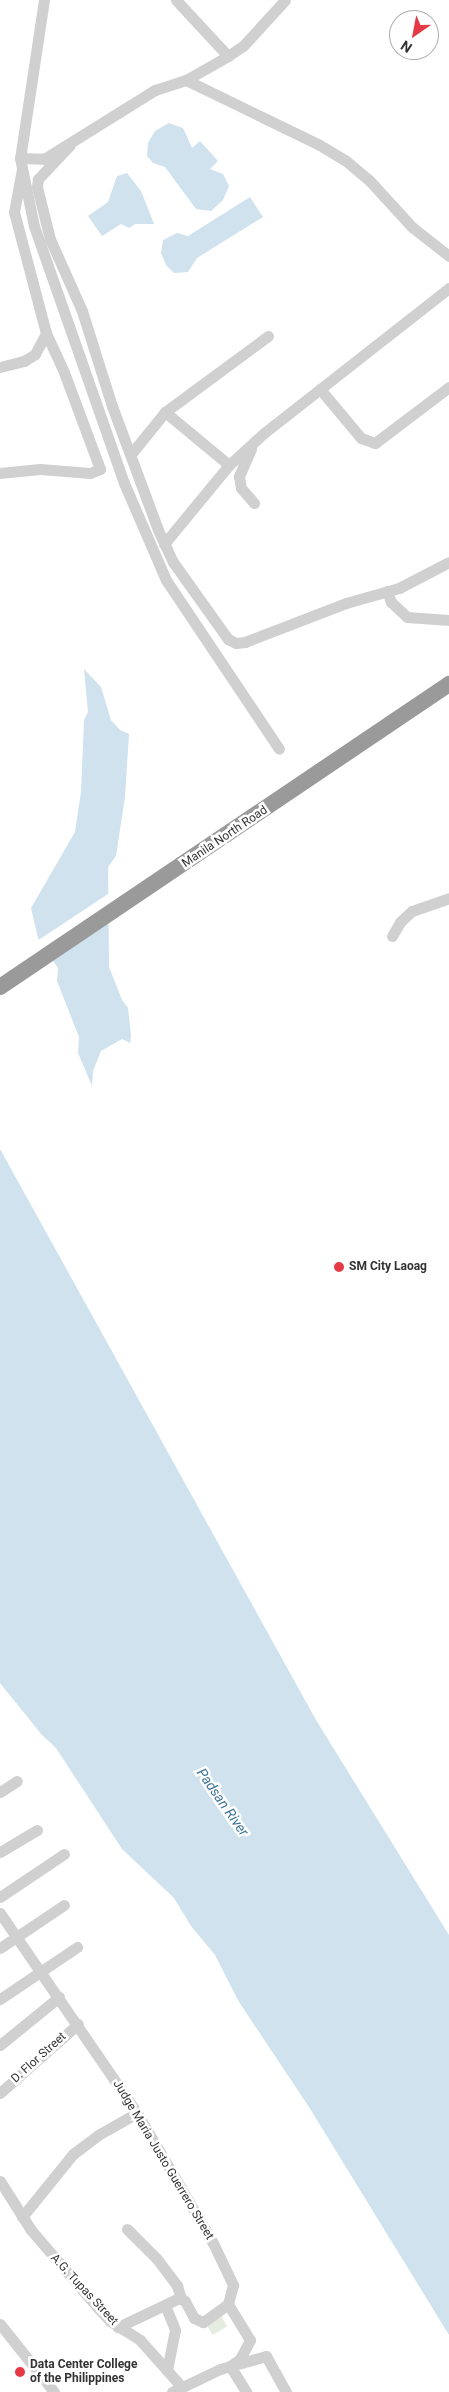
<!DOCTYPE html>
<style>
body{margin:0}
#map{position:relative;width:449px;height:2392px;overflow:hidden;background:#fff;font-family:Roboto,sans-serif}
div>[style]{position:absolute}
.green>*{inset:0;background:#e6ecdf;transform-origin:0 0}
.water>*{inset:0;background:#cfe2ee}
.pier>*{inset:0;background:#fff}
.minor>*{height:11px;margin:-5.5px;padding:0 5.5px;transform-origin:5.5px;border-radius:5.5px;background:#d0d0d0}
.highway>*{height:16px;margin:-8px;padding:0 8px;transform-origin:8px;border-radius:8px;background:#9a9a9a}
.dots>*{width:14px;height:14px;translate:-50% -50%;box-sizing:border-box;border:2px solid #fff;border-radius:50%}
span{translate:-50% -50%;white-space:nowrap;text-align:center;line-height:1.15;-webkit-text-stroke:5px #fff;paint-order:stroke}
.street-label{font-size:12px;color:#333}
.poi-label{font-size:12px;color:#333;font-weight:700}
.left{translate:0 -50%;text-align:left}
.water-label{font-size:14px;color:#3f7597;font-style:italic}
.north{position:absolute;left:389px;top:10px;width:50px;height:50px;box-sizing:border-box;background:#fff;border:1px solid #adadad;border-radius:50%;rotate:213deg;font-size:14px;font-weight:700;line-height:20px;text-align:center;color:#333}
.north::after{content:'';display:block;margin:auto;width:18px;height:22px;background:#e63946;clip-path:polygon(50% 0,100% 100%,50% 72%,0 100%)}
</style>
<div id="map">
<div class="green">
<i style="left:221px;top:2316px;width:12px;height:17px;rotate:59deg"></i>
</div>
<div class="water">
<i style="clip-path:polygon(169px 123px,183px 128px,192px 148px,200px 141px,218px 161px,210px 169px,223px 174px,229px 186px,223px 200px,211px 211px,196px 209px,165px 167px,153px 163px,147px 156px,148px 143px,155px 131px)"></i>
<i style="clip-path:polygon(127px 173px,141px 191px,154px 224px,135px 224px,129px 228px,121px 224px,102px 236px,88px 216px,108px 202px,117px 176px)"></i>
<i style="clip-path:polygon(250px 197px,263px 217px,197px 258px,188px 272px,174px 273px,166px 265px,161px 253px,163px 240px,177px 233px,188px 236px)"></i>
<i style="clip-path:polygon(84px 669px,101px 687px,111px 720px,120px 730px,129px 734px,125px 797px,116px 856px,108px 867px,109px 967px,122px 1000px,128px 1008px,131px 1035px,130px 1043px,122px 1039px,101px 1051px,93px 1071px,92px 1086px,78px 1053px,79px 1037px,57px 981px,58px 968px,38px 938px,31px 908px,75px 832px,81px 792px,84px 720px,88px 712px)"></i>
<i style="clip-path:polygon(0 1149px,316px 1720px,449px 1935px,449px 2335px,309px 2107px,239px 2002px,215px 1955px,191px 1926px,174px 1898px,122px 1849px,56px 1748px,42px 1735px,0 1683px)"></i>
</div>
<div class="pier">
<i style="clip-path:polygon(111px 892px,111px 921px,51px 961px,37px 941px)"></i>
</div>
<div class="minor">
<i style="left:44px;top:0;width:160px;rotate:98.6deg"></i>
<i style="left:20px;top:158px;width:69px;rotate:78.4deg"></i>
<i style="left:34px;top:226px;width:272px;rotate:70.7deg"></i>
<i style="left:124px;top:483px;width:106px;rotate:66.6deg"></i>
<i style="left:166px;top:580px;width:203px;rotate:56.2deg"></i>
<i style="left:176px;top:0;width:76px;rotate:47.1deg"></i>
<i style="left:186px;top:80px;width:147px;rotate:25.9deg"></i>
<i style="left:318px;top:144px;width:31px;rotate:31deg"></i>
<i style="left:345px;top:160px;width:31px;rotate:40deg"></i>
<i style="left:369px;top:180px;width:64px;rotate:47.5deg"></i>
<i style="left:412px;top:227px;width:47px;rotate:38.1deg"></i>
<i style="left:70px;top:145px;width:47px;rotate:133.3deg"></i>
<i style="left:38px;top:179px;width:8px;rotate:97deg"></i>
<i style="left:37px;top:187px;width:54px;rotate:76deg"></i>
<i style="left:50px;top:239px;width:79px;rotate:66deg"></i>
<i style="left:82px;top:311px;width:100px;rotate:72.5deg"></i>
<i style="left:112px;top:406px;width:132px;rotate:69.6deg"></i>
<i style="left:158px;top:530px;width:35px;rotate:65deg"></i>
<i style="left:173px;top:562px;width:95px;rotate:54.5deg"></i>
<i style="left:228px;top:639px;width:9px;rotate:27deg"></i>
<i style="left:236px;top:643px;width:9px;rotate:-6deg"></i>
<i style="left:245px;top:642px;width:108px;rotate:-21.1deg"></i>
<i style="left:346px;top:603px;width:55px;rotate:-15.8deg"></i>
<i style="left:399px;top:588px;width:56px;rotate:-27.5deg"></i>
<i style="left:20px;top:158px;width:24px;rotate:2deg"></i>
<i style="left:44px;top:159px;width:131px;rotate:-31.9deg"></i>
<i style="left:155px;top:90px;width:33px;rotate:-18deg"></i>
<i style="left:186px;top:80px;width:48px;rotate:-29.7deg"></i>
<i style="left:228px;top:56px;width:18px;rotate:-34deg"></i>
<i style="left:243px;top:46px;width:62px;rotate:-47.6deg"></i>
<i style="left:0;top:367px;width:25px;rotate:-14deg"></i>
<i style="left:24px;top:361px;width:13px;rotate:-32deg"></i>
<i style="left:35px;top:354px;width:24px;rotate:-62deg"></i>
<i style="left:46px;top:333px;width:125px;rotate:-104.8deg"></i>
<i style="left:14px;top:212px;width:44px;rotate:-79.5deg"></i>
<i style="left:320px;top:389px;width:64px;rotate:50.1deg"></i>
<i style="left:361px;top:438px;width:15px;rotate:20deg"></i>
<i style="left:375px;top:443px;width:93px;rotate:-37.1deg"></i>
<i style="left:165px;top:412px;width:128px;rotate:-36.4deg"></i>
<i style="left:251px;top:449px;width:30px;rotate:114deg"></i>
<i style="left:239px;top:476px;width:12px;rotate:81deg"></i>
<i style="left:241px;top:488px;width:20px;rotate:49deg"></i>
<i style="left:131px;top:454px;width:54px;rotate:-51deg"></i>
<i style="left:165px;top:412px;width:83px;rotate:39.6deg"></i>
<i style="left:229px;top:465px;width:47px;rotate:-42.4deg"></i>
<i style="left:264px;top:433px;width:235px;rotate:-38.1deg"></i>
<i style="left:0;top:473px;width:40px;rotate:-5.7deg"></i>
<i style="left:40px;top:469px;width:50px;rotate:4.6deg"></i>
<i style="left:90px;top:473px;width:11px;rotate:-22deg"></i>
<i style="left:100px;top:469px;width:103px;rotate:-110.4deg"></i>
<i style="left:64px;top:372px;width:43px;rotate:-114.8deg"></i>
<i style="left:164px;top:544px;width:102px;rotate:-50.6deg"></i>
<i style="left:387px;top:591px;width:12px;rotate:70deg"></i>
<i style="left:391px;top:602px;width:22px;rotate:43deg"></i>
<i style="left:407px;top:617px;width:42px;rotate:4.1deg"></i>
<i style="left:392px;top:936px;width:16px;rotate:-60deg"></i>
<i style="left:400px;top:922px;width:16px;rotate:-43deg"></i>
<i style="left:412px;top:911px;width:39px;rotate:-19deg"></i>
<i style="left:0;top:1792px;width:20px;rotate:-33deg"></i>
<i style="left:0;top:1852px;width:43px;rotate:-30.7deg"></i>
<i style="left:0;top:1897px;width:77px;rotate:-33.9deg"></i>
<i style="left:0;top:1913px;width:242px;rotate:55.6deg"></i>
<i style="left:137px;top:2113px;width:151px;rotate:59.7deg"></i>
<i style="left:213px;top:2243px;width:47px;rotate:64.5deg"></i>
<i style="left:233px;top:2285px;width:20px;rotate:105deg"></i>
<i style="left:228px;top:2304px;width:31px;rotate:144deg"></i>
<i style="left:203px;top:2322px;width:10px;rotate:-156deg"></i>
<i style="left:194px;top:2318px;width:19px;rotate:-118deg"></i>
<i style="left:185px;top:2301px;width:7px;rotate:-153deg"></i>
<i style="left:179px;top:2298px;width:68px;rotate:154.6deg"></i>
<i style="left:0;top:1948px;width:77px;rotate:-33.9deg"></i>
<i style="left:0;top:1999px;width:93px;rotate:-34deg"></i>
<i style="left:0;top:2045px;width:76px;rotate:-39.1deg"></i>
<i style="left:0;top:2093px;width:104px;rotate:-41.5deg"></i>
<i style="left:0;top:2181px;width:58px;rotate:57.7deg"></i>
<i style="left:31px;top:2230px;width:103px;rotate:49.3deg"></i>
<i style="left:98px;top:2308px;width:18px;rotate:47deg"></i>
<i style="left:110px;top:2321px;width:36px;rotate:32deg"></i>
<i style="left:140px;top:2340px;width:62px;rotate:48.3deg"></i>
<i style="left:22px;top:2217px;width:81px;rotate:-51deg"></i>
<i style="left:73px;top:2154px;width:31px;rotate:-37deg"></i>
<i style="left:98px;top:2135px;width:45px;rotate:-29.4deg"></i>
<i style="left:127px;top:2229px;width:42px;rotate:45deg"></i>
<i style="left:157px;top:2259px;width:34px;rotate:53deg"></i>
<i style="left:177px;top:2286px;width:13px;rotate:72deg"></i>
<i style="left:228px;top:2304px;width:42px;rotate:58.6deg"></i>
<i style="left:250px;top:2340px;width:21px;rotate:118deg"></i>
<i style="left:240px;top:2359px;width:12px;rotate:145deg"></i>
<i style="left:230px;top:2366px;width:31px;rotate:58deg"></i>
<i style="left:165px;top:2305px;width:27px;rotate:68deg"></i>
<i style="left:175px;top:2330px;width:41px;rotate:101.3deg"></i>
<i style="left:0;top:2324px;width:87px;rotate:51.5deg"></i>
<i style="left:172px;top:2392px;width:53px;rotate:-25.6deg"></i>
<i style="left:220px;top:2369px;width:48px;rotate:-15.8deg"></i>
<i style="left:266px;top:2356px;width:41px;rotate:60.9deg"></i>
</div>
<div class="highway">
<i style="left:0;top:987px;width:542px;rotate:-34.01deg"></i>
</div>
<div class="dots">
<i style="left:339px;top:1267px;background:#e63946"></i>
<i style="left:20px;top:2372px;background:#e63946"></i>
</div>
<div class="street-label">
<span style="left:225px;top:837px;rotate:-34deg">Manila North Road</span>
<span style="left:39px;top:2058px;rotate:-42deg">D. Flor Street</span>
<span style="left:163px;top:2160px;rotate:59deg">Judge Maria Justo Guerrero Street</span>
<span style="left:84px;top:2290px;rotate:47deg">A.G. Tupas Street</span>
</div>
<div class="poi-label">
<span class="left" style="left:349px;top:1267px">SM City Laoag</span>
<span class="left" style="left:30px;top:2372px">Data Center College<br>of the Philippines</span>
</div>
<div class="water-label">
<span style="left:223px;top:1802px;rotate:55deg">Padsan River</span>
</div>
<div class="north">N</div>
</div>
